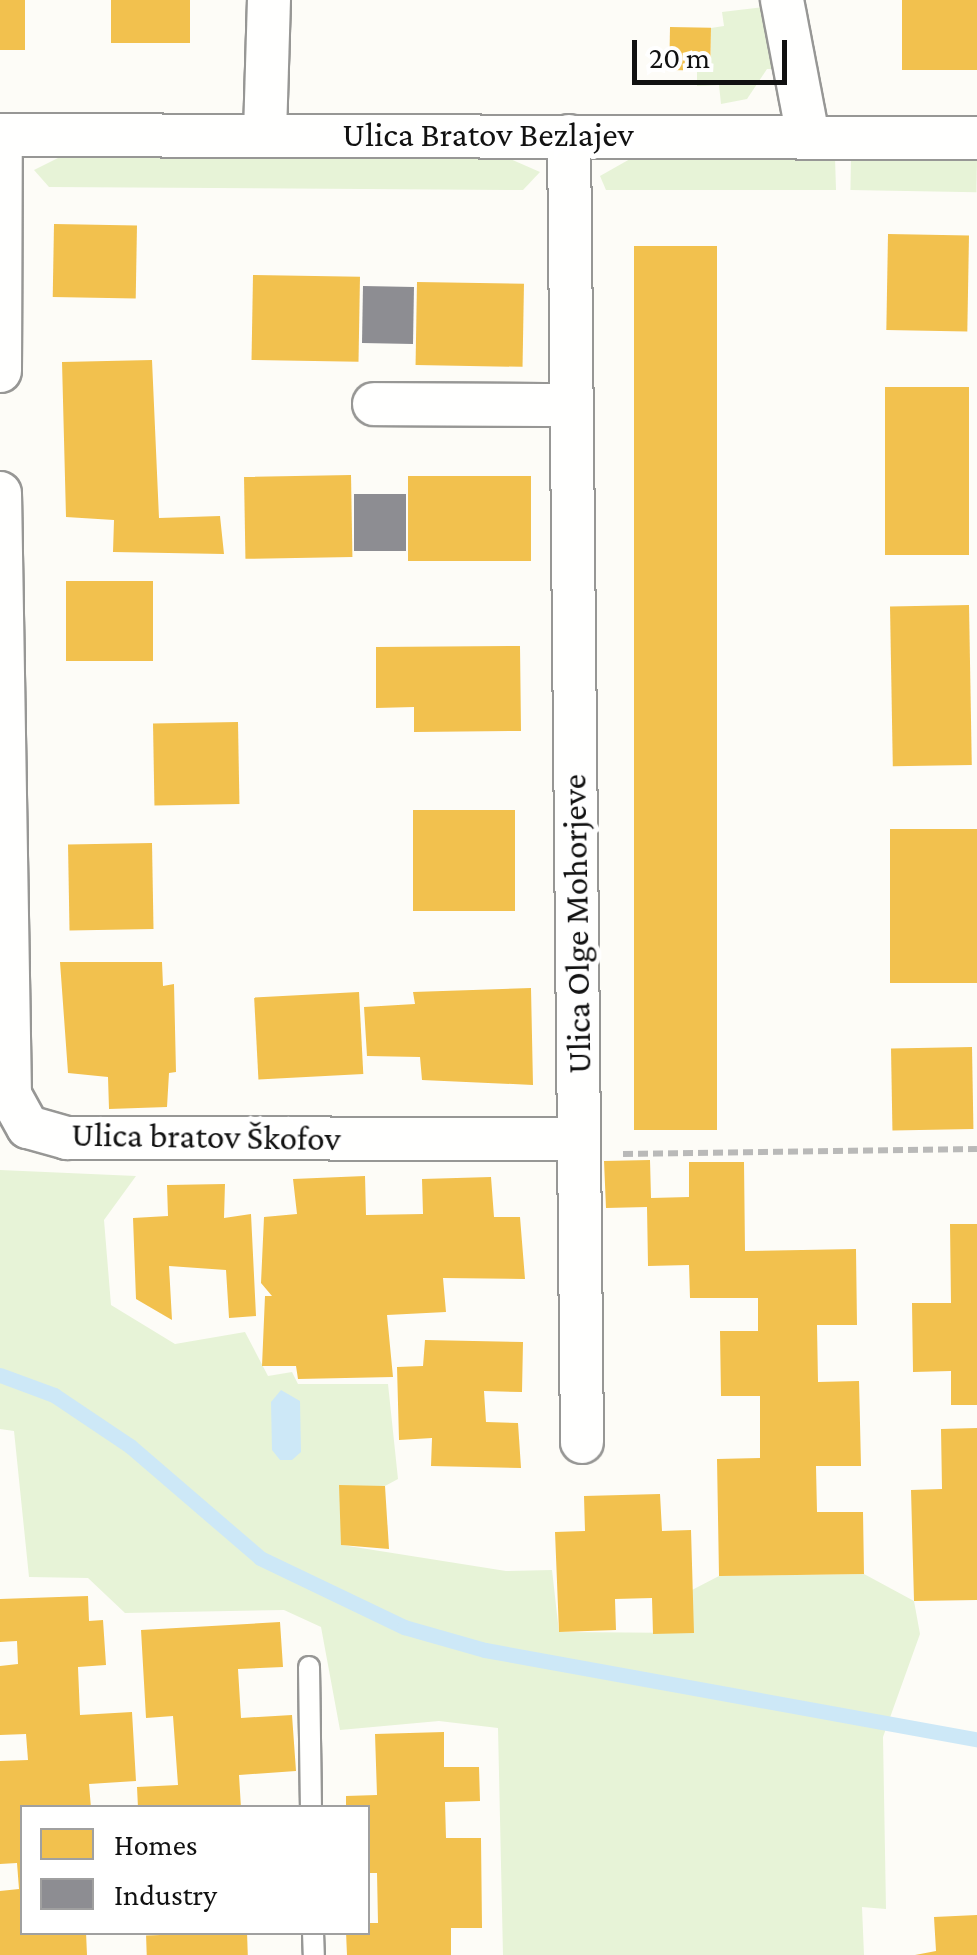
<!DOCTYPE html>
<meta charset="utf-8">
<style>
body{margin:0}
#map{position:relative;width:977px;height:1955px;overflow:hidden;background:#fdfcf7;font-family:"Crimson Pro",serif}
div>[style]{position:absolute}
.green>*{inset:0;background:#e7f3d7;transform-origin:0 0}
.water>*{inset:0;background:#cde8f7}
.homes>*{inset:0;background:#f2c14e;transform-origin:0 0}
.industry>*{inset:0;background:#8d8d92;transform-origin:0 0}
.stream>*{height:15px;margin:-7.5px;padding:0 7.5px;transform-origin:7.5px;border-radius:7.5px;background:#cde8f7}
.path>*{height:6px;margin-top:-3px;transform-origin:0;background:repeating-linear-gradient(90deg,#b9b9b8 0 10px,transparent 0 15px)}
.roads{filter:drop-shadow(2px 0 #979795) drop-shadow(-2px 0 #979795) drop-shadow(0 2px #979795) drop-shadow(0 -2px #979795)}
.lane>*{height:20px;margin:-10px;padding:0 10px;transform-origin:10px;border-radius:10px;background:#fffffe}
.street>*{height:42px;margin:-21px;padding:0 21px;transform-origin:21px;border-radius:21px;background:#fffffe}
span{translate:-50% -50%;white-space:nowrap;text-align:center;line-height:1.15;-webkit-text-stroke:10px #fff;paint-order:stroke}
.street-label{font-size:35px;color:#111}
.legend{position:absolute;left:20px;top:1805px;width:350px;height:130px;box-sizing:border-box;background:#fff;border:2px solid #a0a0a0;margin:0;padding:12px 18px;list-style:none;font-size:30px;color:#111}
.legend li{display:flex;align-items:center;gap:20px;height:50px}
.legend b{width:50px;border:2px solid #a0a0a0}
.scale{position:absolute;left:632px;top:40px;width:155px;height:45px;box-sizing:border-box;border:5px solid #111;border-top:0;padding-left:12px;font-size:30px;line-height:35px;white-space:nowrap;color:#111;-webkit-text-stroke:8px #fff;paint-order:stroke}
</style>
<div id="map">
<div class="green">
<i style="clip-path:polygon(764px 7px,775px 69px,767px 69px,747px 99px,721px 104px,719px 85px,697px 86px,697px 71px,711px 70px,711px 28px,724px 26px,722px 12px)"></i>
<i style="clip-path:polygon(60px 157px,506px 157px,540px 172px,523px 190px,49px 187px,34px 170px)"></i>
<i style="left:851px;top:157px;width:126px;height:33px;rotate:1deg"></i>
<i style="clip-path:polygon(835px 158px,836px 190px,606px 190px,600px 176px,630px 159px)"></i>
<i style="clip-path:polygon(0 1170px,136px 1176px,104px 1220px,111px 1305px,175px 1344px,245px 1332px,268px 1376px,292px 1372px,298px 1384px,388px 1384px,398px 1479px,385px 1486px,340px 1486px,342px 1545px,506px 1571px,552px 1570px,559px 1632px,693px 1633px,692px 1590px,719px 1576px,864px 1574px,914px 1601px,920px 1634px,883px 1737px,886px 1909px,862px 1907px,864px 1955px,503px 1955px,498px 1728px,439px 1721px,340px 1730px,321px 1627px,284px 1610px,125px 1613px,88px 1578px,29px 1577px,14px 1431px,0 1429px)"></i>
</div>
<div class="water">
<i style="clip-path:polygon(281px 1390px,300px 1401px,301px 1452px,292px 1460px,280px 1460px,272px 1450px,271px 1402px)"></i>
</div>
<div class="homes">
<i style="left:0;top:0;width:25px;height:50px"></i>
<i style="left:111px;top:0;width:79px;height:43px"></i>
<i style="left:902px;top:0;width:75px;height:70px"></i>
<i style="left:670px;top:27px;width:41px;height:43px;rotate:1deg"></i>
<i style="left:54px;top:224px;width:83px;height:73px;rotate:1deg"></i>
<i style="left:888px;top:234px;width:81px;height:96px;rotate:1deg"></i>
<i style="left:634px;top:246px;width:83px;height:884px"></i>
<i style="left:253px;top:275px;width:107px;height:85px;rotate:1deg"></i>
<i style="left:417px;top:282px;width:107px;height:83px;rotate:1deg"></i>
<i style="clip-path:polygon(152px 360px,159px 518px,220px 516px,224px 554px,113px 552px,114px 520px,66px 517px,62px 362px)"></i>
<i style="left:885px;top:387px;width:84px;height:168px"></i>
<i style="left:351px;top:475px;width:82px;height:107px;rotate:89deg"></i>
<i style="left:408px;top:476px;width:123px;height:85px"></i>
<i style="left:66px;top:581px;width:87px;height:80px"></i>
<i style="left:969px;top:605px;width:160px;height:79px;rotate:89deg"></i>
<i style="clip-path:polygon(520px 646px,521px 731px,414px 732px,414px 707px,376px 708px,376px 647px)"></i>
<i style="left:238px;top:722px;width:82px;height:85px;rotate:89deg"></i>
<i style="left:413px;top:810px;width:102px;height:101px"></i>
<i style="left:890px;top:829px;width:87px;height:154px"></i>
<i style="left:152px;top:843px;width:86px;height:84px;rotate:89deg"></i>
<i style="clip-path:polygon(60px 962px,162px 962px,163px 986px,174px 984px,176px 1072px,169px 1073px,167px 1107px,109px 1109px,108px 1077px,68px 1073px)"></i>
<i style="clip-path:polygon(531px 988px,533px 1085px,422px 1080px,420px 1057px,367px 1056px,364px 1007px,415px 1004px,413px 992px)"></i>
<i style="left:359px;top:992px;width:82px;height:105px;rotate:87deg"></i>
<i style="left:972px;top:1047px;width:82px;height:81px;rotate:89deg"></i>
<i style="clip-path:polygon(650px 1160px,651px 1198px,689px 1197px,689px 1162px,744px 1162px,745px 1251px,856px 1249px,857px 1325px,817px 1325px,818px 1382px,859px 1381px,861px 1466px,816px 1466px,817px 1512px,863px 1512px,864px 1574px,719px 1576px,717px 1459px,760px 1458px,760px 1396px,721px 1396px,720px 1331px,758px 1331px,758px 1298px,690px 1298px,689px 1265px,648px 1266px,647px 1207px,606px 1208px,604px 1161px)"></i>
<i style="clip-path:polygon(365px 1176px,366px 1215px,423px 1214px,422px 1179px,491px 1177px,494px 1217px,520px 1217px,525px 1279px,443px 1278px,446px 1312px,387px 1315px,393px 1377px,298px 1379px,296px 1366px,262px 1366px,265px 1296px,272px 1296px,261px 1283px,264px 1217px,297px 1214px,293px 1179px)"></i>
<i style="clip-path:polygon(225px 1184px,224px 1218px,251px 1214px,256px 1316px,229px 1318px,226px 1270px,169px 1266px,172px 1320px,136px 1299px,133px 1218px,168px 1216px,167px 1185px)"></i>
<i style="clip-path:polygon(950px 1224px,977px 1224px,977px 1405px,951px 1405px,951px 1371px,913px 1372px,912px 1303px,951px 1303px)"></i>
<i style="clip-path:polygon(425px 1340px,523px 1342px,522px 1392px,484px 1391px,486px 1422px,518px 1423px,521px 1468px,431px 1466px,432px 1438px,399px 1440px,397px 1367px,423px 1366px)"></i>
<i style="clip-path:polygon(977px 1428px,977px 1600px,914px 1601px,911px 1490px,942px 1489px,941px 1429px)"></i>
<i style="clip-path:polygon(339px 1485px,385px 1486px,389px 1549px,341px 1545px)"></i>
<i style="clip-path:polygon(660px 1494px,662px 1531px,691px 1530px,694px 1633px,653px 1634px,652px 1598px,615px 1599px,616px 1630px,559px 1632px,555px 1532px,585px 1531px,584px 1496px)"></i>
<i style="clip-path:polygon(88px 1596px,89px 1621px,103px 1620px,106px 1665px,78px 1667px,80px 1715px,132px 1712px,136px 1781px,89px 1784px,91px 1808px,22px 1808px,22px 1932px,86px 1932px,87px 1955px,0 1955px,0 1891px,19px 1889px,17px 1863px,0 1864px,0 1761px,28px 1760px,26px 1734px,0 1735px,0 1666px,18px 1664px,17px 1641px,0 1642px,0 1599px)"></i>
<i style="clip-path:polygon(280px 1622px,283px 1667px,238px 1669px,241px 1718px,292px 1715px,296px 1771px,239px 1775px,241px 1808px,138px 1808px,137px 1787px,178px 1785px,173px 1716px,146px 1718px,141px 1630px)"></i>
<i style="clip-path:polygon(444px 1732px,444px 1767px,479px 1767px,480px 1801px,445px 1802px,446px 1838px,481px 1838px,482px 1928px,451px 1928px,451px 1955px,347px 1955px,346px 1932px,368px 1932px,368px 1923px,378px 1923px,377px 1873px,368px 1873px,368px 1808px,346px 1808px,346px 1796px,377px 1795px,375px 1734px)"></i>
<i style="clip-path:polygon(977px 1915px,977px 1955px,915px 1955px,936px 1951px,934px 1917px)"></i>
<i style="left:247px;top:1932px;width:23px;height:101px;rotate:88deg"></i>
</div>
<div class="industry">
<i style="left:363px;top:286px;width:51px;height:57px;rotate:1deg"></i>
<i style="left:406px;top:494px;width:57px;height:52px;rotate:90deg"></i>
</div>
<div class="stream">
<i style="left:0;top:1375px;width:58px;rotate:20.3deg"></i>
<i style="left:54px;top:1395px;width:92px;rotate:33.9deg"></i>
<i style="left:130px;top:1446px;width:172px;rotate:40.7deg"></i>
<i style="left:260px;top:1558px;width:160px;rotate:25.6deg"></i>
<i style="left:404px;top:1627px;width:84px;rotate:15.9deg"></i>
<i style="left:485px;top:1650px;width:500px;rotate:10.3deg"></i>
</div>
<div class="path">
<i style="left:623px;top:1154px;width:354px;rotate:-0.8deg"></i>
</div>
<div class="roads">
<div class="lane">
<i style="left:309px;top:1667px;width:141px;rotate:89.2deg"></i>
<i style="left:313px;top:1932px;width:23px;rotate:88deg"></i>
</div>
<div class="street">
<i style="left:782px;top:0;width:138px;rotate:79.2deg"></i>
<i style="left:265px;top:134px;width:134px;rotate:-88.3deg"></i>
<i style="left:0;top:135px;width:977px;rotate:0.18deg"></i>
<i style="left:569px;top:136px;width:1306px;rotate:89.43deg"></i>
<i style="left:0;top:371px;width:236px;rotate:-89.8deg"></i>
<i style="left:374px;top:404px;width:198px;rotate:0.3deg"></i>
<i style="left:0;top:493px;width:602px;rotate:89.05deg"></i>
<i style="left:10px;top:1095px;width:37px;rotate:61deg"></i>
<i style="left:28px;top:1127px;width:41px;rotate:15.8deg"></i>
<i style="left:67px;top:1138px;width:512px;rotate:0.11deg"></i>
</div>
</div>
<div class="street-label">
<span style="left:488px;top:135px">Ulica Bratov Bezlajev</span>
<span style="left:577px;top:924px;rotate:-91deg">Ulica Olge Mohorjeve</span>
<span style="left:206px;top:1137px;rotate:1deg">Ulica bratov Škofov</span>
</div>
<ul class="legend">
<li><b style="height:28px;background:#f2c14e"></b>Homes</li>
<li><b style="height:28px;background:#8d8d92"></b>Industry</li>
</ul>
<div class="scale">20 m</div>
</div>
